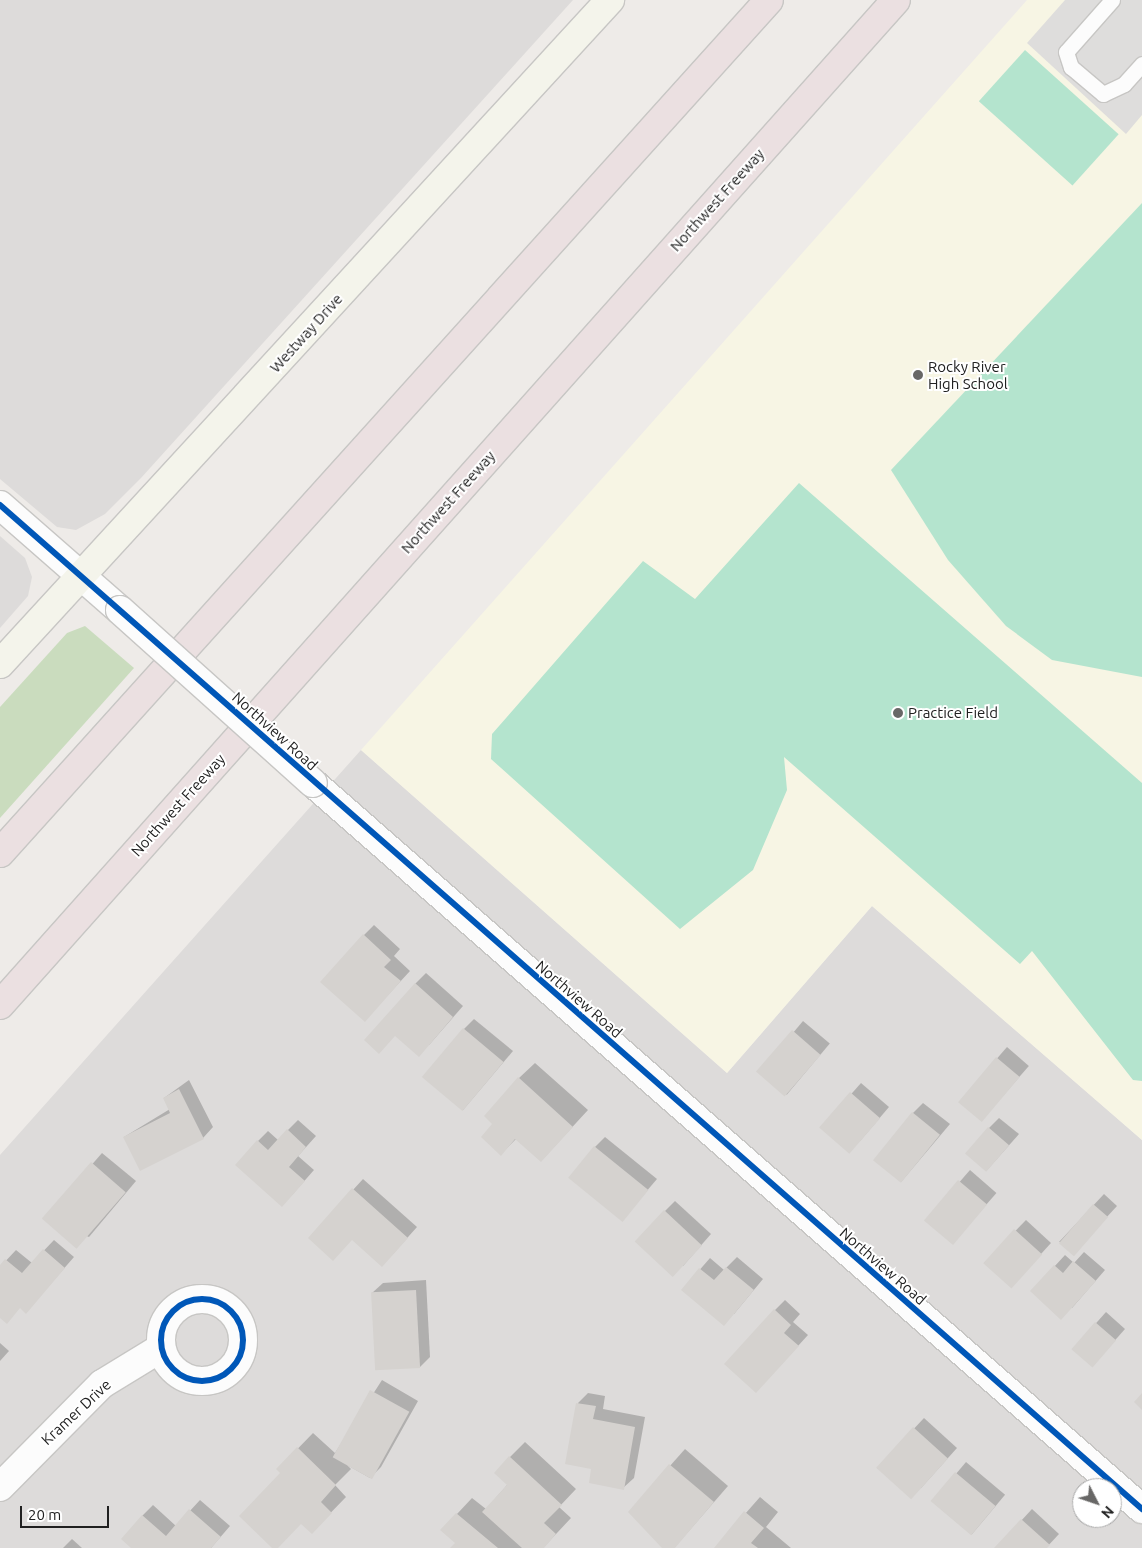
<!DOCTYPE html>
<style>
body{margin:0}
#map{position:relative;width:1142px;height:1548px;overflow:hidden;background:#eeebe8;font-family:Ubuntu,sans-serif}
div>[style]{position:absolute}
.residential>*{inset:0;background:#dddbda}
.education>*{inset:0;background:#f7f5e4}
.forest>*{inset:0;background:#cadcbe}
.pitch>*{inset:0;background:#b4e4ce;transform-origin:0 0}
.parking>*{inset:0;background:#dedddc}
.shadow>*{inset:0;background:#0003;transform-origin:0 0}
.building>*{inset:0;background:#d5d2cf;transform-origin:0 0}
.roads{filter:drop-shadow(1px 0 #c7c6c4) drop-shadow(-1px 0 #c7c6c4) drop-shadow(0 1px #c7c6c4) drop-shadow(0 -1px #c7c6c4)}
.service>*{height:15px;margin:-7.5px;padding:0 7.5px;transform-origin:7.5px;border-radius:7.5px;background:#fcfcfc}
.minor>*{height:28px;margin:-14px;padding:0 14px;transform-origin:14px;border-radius:14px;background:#fcfcfc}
.minor>.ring{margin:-14px;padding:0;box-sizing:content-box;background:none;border:28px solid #fcfcfc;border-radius:50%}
.secondary>*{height:28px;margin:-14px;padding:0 14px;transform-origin:14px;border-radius:14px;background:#f4f4eb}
.motorway>*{height:28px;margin:-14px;padding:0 14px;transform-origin:14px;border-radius:14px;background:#ebe0e1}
.bridges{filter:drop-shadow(1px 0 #c7c6c4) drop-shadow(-1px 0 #c7c6c4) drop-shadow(0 1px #c7c6c4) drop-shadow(0 -1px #c7c6c4)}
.minor-bridge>*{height:28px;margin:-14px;padding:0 14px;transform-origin:14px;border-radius:14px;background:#fcfcfc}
.cycleway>*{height:6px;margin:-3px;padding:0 3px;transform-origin:3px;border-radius:3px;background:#0057b8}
.cycleway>.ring{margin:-3px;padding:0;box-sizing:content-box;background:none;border:6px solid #0057b8;border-radius:50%}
.dots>*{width:14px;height:14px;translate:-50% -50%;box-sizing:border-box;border:2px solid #fff;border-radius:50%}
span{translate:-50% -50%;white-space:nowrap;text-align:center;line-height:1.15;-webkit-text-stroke:4px #fff;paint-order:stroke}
.street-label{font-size:15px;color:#202020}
.poi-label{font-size:15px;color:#202020}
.left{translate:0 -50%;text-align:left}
.north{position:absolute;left:1072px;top:1478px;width:50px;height:50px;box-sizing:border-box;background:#fff;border:1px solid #a6a6a6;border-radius:50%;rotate:131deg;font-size:14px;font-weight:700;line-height:20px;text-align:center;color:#202020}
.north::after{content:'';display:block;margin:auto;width:18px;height:22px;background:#686766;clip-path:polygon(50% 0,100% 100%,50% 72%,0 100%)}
.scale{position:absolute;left:20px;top:1506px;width:89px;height:22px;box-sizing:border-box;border:2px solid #202020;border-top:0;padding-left:6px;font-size:15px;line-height:18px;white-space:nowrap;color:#202020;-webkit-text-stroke:4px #fff;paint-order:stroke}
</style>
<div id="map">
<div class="residential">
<i style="clip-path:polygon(0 0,573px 0,141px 478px,105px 514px,76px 530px,57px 527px,0 479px)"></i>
<i style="clip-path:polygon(0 536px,25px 558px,32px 577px,28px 596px,0 628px)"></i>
<i style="clip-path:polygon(evenodd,361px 750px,727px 1073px,872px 906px,1142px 1140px,1142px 1548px,0 1548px,0 1155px,361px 750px,1082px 1488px,1112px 1488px,1112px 1518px,1082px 1518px,1082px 1488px)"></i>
</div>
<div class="education">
<i style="clip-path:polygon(1027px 0,1142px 0,1142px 1140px,872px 906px,727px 1073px,361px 750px)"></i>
</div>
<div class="forest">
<i style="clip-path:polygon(85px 626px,134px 668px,0 818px,0 707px,67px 633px)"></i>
</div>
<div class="pitch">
<i style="left:1025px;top:50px;width:126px;height:69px;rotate:42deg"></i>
<i style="clip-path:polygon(1142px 203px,1142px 677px,1052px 660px,1006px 626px,948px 560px,891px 470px)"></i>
<i style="clip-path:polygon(799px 483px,1142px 783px,1142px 1081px,1133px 1080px,1032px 951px,1020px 964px,784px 757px,787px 790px,753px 870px,680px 929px,491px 759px,492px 734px,643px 561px,695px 599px)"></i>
</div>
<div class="parking">
<i style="clip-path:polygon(1065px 0,1142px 0,1142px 115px,1126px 134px,1027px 43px)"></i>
</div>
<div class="shadow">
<i style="clip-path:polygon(374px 925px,400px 949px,394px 956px,410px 971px,365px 1020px,364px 935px)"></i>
<i style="clip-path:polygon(426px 973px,463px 1006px,429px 1045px,415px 984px)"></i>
<i style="clip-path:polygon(474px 1019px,513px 1051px,463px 1110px,464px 1029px)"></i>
<i style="left:803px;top:1021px;width:35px;height:67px;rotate:40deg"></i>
<i style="left:1007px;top:1047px;width:29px;height:72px;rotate:41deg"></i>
<i style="clip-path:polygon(535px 1063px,588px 1110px,541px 1161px,516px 1139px,501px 1154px,494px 1124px,519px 1078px)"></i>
<i style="clip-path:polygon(189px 1080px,213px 1127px,203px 1138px,124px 1137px,170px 1109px,164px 1098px)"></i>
<i style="clip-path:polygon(861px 1083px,889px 1107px,860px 1141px,822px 1127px)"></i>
<i style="clip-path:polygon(923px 1103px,950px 1124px,901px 1182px,913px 1113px)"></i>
<i style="clip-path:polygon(999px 1118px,1019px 1134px,987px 1170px,989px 1128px)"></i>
<i style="clip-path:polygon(298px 1120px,316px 1136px,298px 1156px,314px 1170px,292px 1195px,258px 1141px,268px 1131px,278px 1140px)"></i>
<i style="clip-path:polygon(605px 1137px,657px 1179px,622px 1220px,595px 1147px)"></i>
<i style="clip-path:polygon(102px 1153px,136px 1181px,89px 1237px,45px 1218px)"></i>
<i style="left:970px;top:1170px;width:35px;height:67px;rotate:41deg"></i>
<i style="clip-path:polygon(363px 1179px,417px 1227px,392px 1255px,353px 1239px,309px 1238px)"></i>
<i style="clip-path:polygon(1104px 1194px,1117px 1206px,1082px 1244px,1059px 1242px)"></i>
<i style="clip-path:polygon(675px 1201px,711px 1234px,683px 1266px,665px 1211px)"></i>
<i style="clip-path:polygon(1026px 1220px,1051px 1243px,1020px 1277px,984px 1263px)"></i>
<i style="clip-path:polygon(54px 1240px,74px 1257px,26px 1312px,20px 1307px,0 1317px,0 1267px,16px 1250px,32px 1263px)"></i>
<i style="clip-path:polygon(1084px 1252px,1105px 1270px,1072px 1308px,1032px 1291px,1065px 1255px,1074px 1263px)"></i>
<i style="clip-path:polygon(737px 1257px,763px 1279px,734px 1314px,682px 1290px,710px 1258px,724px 1270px)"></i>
<i style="clip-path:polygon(426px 1280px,430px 1357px,420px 1367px,372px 1293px,383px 1283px)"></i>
<i style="clip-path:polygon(785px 1300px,800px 1314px,793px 1322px,808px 1335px,766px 1381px,775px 1310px)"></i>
<i style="clip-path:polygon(1106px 1312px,1125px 1329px,1102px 1355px,1073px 1349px)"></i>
<i style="clip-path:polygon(0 1343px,9px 1351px,0 1361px)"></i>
<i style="clip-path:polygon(382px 1380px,418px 1401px,381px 1467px,370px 1478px,347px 1465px,351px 1469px,335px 1485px,346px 1497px,312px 1532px,301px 1523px,274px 1548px,281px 1473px,278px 1469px,313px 1433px,335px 1453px)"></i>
<i style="clip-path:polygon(588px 1393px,605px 1396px,603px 1409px,645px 1417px,634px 1478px,623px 1488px,593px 1468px,578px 1403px)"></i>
<i style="clip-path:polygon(924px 1418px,957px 1448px,921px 1488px,877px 1468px)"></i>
<i style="clip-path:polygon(525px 1442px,576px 1489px,559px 1507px,571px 1518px,543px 1548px,452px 1548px,457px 1542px,442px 1530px,472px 1498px,486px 1509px,508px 1484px,510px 1457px)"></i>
<i style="clip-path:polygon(685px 1449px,728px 1486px,674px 1548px,665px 1548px,629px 1512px)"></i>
<i style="left:966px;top:1462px;width:51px;height:52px;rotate:40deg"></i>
<i style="clip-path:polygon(760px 1497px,778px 1512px,766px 1527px,791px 1548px,715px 1548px)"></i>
<i style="clip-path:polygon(200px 1500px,230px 1526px,211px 1548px,133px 1548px,142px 1516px,153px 1505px,176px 1526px)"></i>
<i style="clip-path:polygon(1032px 1509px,1059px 1534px,1046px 1548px,996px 1548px)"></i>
<i style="clip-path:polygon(72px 1539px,82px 1548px,63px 1548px)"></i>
</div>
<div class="building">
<i style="clip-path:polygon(363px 934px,391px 960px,384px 967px,401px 981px,365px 1022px,320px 982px)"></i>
<i style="clip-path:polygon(415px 983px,453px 1017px,419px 1057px,395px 1036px,379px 1054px,364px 1040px)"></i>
<i style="left:463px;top:1028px;width:53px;height:64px;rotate:40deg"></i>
<i style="left:792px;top:1030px;width:38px;height:55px;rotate:41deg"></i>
<i style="left:996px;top:1057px;width:31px;height:59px;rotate:40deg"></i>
<i style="clip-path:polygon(518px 1077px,573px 1127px,541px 1162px,515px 1139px,501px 1156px,481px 1137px,492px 1124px,484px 1116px)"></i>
<i style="clip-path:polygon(179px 1089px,204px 1139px,140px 1171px,123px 1137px,170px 1113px,163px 1098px)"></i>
<i style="left:850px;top:1092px;width:40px;height:47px;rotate:41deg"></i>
<i style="left:912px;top:1112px;width:36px;height:62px;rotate:39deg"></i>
<i style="left:988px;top:1127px;width:28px;height:35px;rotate:41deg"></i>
<i style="clip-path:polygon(287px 1129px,306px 1147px,289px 1167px,305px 1181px,282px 1207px,235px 1165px,257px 1140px,268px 1150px)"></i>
<i style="left:594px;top:1146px;width:70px;height:41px;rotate:39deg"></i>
<i style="left:91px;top:1162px;width:46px;height:75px;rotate:41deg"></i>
<i style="left:958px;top:1180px;width:38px;height:53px;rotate:40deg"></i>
<i style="clip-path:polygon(352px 1188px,408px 1238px,382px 1267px,352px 1240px,333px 1261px,308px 1238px)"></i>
<i style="left:1093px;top:1204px;width:20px;height:52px;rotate:41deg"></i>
<i style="left:664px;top:1210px;width:52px;height:43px;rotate:43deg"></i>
<i style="left:1014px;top:1229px;width:38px;height:46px;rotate:42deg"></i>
<i style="clip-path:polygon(43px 1249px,65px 1268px,26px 1314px,20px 1308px,7px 1324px,0 1318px,0 1265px,5px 1259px,22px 1273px)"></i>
<i style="clip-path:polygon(1073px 1261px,1096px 1281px,1061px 1320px,1030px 1291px,1054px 1265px,1063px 1273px)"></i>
<i style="clip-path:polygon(726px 1267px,754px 1290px,724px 1326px,681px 1290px,699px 1268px,714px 1280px)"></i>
<i style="left:416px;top:1290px;width:78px;height:45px;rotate:87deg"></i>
<i style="clip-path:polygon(774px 1309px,791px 1325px,784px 1333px,799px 1346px,756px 1393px,724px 1364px)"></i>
<i style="left:1095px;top:1322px;width:28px;height:36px;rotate:41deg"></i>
<i style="left:370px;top:1390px;width:45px;height:77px;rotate:29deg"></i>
<i style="clip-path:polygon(1142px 1393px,1142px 1410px,1134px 1402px)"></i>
<i style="clip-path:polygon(576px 1403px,596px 1406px,593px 1419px,635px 1427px,624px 1490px,589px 1483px,591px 1469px,565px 1464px)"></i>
<i style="left:913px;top:1427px;width:47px;height:55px;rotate:42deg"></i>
<i style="clip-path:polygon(297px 1447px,336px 1485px,321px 1502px,332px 1513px,312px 1534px,301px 1524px,278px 1548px,272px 1548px,239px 1516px,280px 1473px,276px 1469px)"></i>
<i style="clip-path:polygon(509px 1456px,562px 1505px,544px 1523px,556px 1534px,544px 1548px,522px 1548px,482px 1512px,507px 1485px,494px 1473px)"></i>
<i style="clip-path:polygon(669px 1464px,714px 1502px,675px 1548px,662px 1548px,628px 1512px)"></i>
<i style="left:955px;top:1472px;width:53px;height:38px;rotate:40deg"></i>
<i style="clip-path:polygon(189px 1509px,221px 1537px,211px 1548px,131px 1548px,121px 1539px,142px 1515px,166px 1536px)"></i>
<i style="clip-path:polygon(744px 1511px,764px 1528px,751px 1543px,758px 1548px,714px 1548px)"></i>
<i style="clip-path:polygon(456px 1513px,498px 1548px,450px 1548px,455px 1543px,440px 1530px)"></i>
<i style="clip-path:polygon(1021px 1519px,1050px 1545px,1047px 1548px,994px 1548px)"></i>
</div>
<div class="roads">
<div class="service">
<i style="left:1112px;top:0;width:69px;rotate:131.5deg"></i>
<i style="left:1066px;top:52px;width:16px;rotate:72deg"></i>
<i style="left:1071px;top:67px;width:42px;rotate:40.2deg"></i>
<i style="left:1103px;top:94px;width:23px;rotate:-25deg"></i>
<i style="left:1124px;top:84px;width:27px;rotate:-48deg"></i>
</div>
<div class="minor">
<i style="left:0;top:505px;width:159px;rotate:41.2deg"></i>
<i style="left:313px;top:783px;width:1102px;rotate:41.21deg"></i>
<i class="ring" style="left:161px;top:1299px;width:54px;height:54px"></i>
<i style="left:0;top:1487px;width:145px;rotate:-45.3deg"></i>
<i style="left:102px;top:1384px;width:69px;rotate:-31.4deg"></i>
</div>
<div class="secondary">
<i style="left:0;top:664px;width:902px;rotate:-47.43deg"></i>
</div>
<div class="motorway">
<i style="left:0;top:853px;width:1148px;rotate:-47.96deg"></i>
<i style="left:0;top:1005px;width:1346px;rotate:-48.28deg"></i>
</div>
</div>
<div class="bridges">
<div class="minor-bridge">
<i style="left:120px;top:610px;width:259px;rotate:41.9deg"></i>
</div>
</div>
<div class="cycleway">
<i style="left:0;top:505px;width:1521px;rotate:41.32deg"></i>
<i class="ring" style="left:161px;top:1299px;width:76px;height:76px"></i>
</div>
<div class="dots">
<i style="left:918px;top:375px;background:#686766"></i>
<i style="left:898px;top:713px;background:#686766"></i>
</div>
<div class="street-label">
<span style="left:717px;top:200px;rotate:-48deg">Northwest Freeway</span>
<span style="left:306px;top:333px;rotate:-48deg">Westway Drive</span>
<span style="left:448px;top:502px;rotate:-48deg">Northwest Freeway</span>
<span style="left:275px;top:731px;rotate:42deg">Northview Road</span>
<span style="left:178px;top:805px;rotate:-48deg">Northwest Freeway</span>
<span style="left:579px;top:999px;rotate:41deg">Northview Road</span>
<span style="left:883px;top:1266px;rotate:41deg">Northview Road</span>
<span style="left:76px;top:1412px;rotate:-43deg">Kramer Drive</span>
</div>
<div class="poi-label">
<span class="left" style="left:928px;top:375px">Rocky River<br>High School</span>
<span class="left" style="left:908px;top:713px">Practice Field</span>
</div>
<div class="north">N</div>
<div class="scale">20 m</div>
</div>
